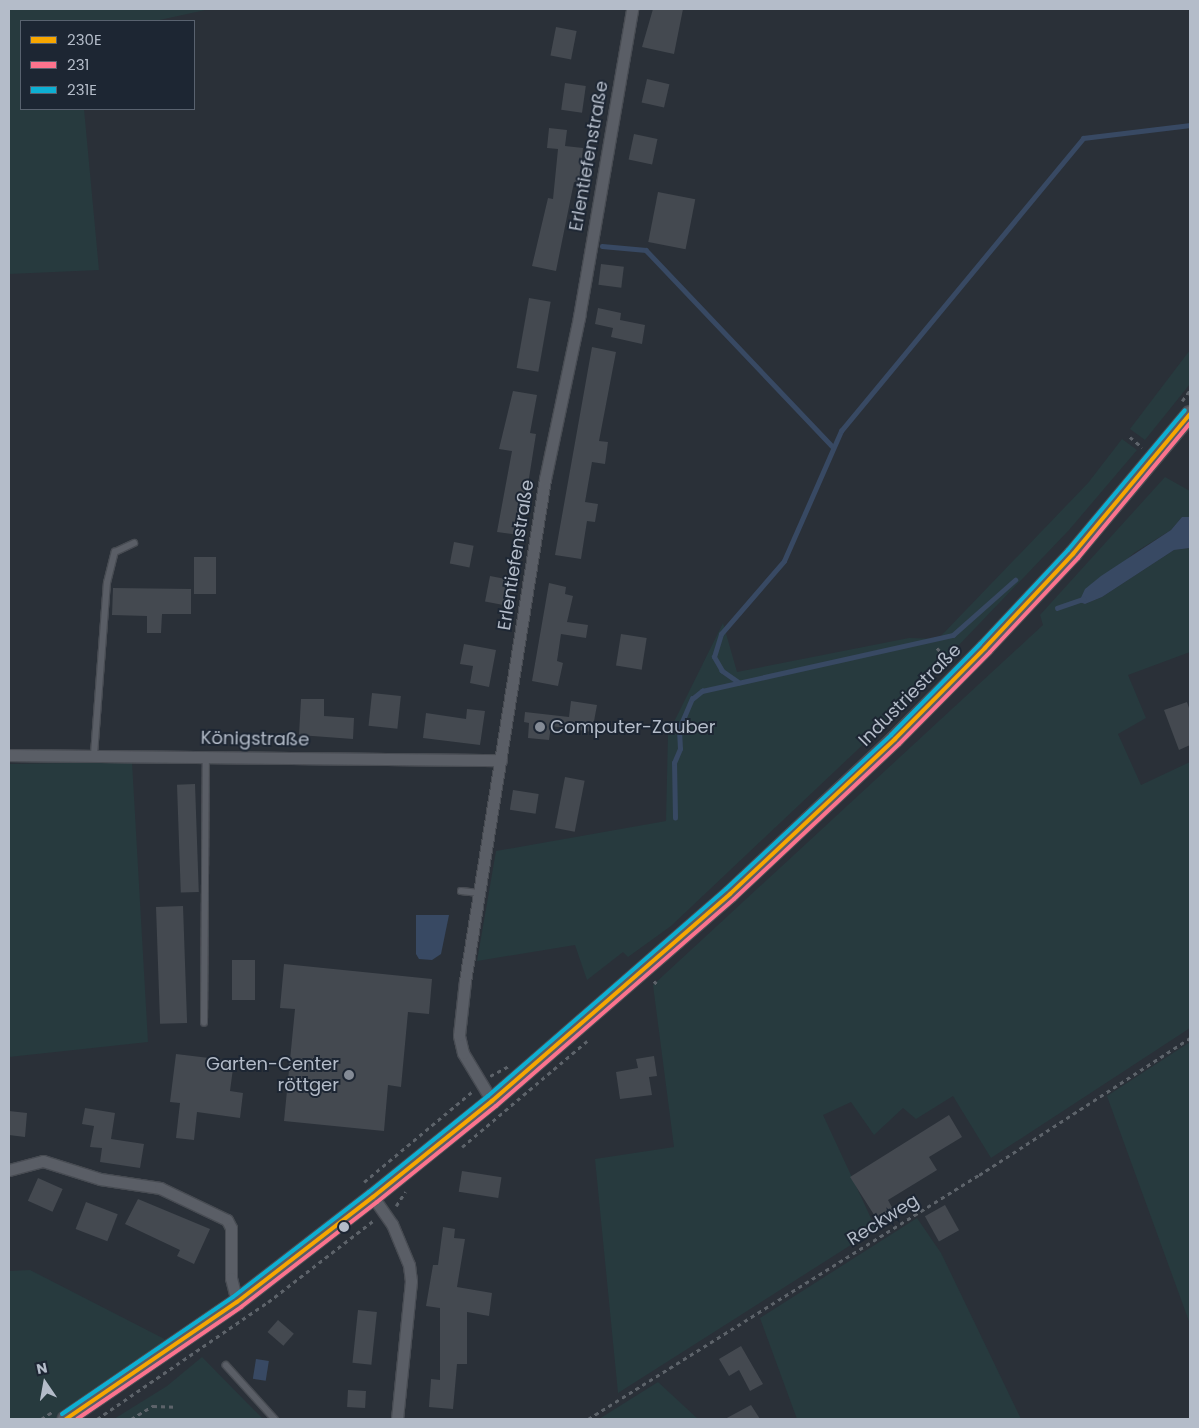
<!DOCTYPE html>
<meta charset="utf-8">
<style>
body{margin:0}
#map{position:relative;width:1199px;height:1428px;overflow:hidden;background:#2a3038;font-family:Poppins,sans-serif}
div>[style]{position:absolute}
.green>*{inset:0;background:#273a3e}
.water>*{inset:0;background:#384963;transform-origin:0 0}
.stream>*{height:4.5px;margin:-2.25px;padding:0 2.25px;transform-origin:2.25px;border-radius:2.25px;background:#384963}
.building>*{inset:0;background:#444950;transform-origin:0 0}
.path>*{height:2.5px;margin-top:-1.25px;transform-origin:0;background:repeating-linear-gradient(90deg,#5d636a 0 4px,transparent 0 8px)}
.roads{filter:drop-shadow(1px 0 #484c53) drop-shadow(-1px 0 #484c53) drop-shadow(0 1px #484c53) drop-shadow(0 -1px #484c53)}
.lane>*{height:5.5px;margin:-2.75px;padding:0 2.75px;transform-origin:2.75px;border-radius:2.75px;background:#5a5e66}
.street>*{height:11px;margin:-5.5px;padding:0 5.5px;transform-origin:5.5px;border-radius:5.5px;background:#5a5e66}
.secondary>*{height:16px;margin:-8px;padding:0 8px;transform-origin:8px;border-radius:8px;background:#595d64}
.bus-1>*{height:4px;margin:-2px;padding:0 2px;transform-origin:2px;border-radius:2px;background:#f7a600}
.bus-2>*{height:4px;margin:-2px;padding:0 2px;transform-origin:2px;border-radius:2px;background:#fc738d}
.bus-3>*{height:4px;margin:-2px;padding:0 2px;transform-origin:2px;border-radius:2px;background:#0dafd3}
.dots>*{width:14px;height:14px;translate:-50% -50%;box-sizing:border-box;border:2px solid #1d2633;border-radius:50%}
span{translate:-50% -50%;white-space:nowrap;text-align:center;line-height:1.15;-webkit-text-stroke:4px #1d2633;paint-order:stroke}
.street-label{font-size:18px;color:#b4bcc9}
.poi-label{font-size:18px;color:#b4bcc9}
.left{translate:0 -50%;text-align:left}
.right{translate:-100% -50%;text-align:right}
.frame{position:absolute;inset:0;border:10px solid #b4bcc9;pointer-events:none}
.legend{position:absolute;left:20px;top:20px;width:175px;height:90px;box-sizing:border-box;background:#1d2633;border:1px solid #59626f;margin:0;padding:6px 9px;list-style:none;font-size:15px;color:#b4bcc9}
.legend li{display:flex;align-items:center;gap:10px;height:25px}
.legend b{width:25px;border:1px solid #59626f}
.north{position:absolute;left:20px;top:1358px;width:50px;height:50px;-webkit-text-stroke:4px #1d2633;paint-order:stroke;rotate:348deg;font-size:14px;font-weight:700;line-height:20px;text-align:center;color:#b4bcc9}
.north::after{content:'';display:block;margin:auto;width:18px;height:22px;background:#b4bcc9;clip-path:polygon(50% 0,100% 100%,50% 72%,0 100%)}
</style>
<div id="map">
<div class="green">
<i style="clip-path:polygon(9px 9px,210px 9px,155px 21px,21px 21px,21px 109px,84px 109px,99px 270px,9px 274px)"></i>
<i style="clip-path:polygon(1190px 350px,1190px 384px,1145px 440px,1130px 429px)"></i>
<i style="clip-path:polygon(1122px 439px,1137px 450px,1069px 530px,871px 737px,671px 926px,628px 957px,623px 952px,587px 980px,575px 945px,477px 961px,496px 851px,666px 821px,668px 734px,723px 623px,737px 672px,909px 638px,938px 639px,1088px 483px)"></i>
<i style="clip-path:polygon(1165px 477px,1190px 491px,1190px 517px,1182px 517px,1171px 530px,1134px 553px,1079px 602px,1085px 604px,1102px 597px,1174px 550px,1190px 548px,1190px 652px,1128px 675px,1146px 718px,1118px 734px,1141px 785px,1190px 762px,1190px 1028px,991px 1158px,953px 1096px,916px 1119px,903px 1108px,874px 1135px,851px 1102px,823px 1115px,876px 1229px,618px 1393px,595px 1159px,674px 1147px,653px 985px,1043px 625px,1040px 615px)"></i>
<i style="clip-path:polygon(132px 762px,148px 1042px,9px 1057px,9px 764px)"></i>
<i style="clip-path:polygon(1190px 1042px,1190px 1324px,1107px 1096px)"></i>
<i style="clip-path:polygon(917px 1218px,941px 1253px,1021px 1419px,797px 1419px,760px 1318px)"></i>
<i style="clip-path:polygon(30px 1270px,182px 1348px,75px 1419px,9px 1419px,9px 1271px)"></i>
<i style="clip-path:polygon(202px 1357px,263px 1419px,114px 1419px,167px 1386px)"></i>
<i style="clip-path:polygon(658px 1382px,698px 1419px,599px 1419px)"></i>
</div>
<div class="water">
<i style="clip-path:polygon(1182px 517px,1190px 517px,1190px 548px,1174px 550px,1102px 597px,1085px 604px,1079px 602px,1085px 589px,1101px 576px,1171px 530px)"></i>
<i style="clip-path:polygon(416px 915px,449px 915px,441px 954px,432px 960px,419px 959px,416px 954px)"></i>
<i style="left:256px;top:1359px;width:13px;height:20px;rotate:9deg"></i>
</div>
<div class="stream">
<i style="left:602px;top:246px;width:44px;rotate:5.2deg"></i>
<i style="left:646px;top:250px;width:272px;rotate:46.5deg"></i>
<i style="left:1057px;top:608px;width:28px;rotate:-19deg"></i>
<i style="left:739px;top:683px;width:21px;rotate:-145deg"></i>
<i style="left:722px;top:671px;width:16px;rotate:-120deg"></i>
<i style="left:714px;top:657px;width:24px;rotate:-73deg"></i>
<i style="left:721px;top:634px;width:96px;rotate:-49.2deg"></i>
<i style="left:784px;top:561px;width:142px;rotate:-66.3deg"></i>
<i style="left:841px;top:431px;width:380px;rotate:-50.4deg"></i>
<i style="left:1083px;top:138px;width:108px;rotate:-6.9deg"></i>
<i style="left:675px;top:818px;width:55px;rotate:-91deg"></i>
<i style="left:674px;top:763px;width:15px;rotate:-67deg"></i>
<i style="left:680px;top:749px;width:20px;rotate:-93deg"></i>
<i style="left:679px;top:729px;width:33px;rotate:-67deg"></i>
<i style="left:692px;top:699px;width:13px;rotate:-39deg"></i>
<i style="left:702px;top:691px;width:257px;rotate:-12.6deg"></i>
<i style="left:953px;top:635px;width:83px;rotate:-41.6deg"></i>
</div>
<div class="building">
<i style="clip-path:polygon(653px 9px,683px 9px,674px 54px,642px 47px)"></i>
<i style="left:556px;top:27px;width:21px;height:29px;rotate:11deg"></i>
<i style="left:647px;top:79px;width:23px;height:24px;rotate:13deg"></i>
<i style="left:565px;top:83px;width:21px;height:27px;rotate:8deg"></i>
<i style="clip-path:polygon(549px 128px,567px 130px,565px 146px,583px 148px,579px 183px,574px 182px,556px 271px,532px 266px,548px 198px,553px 199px,558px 149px,547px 148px)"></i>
<i style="left:634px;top:134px;width:24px;height:26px;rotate:12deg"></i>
<i style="left:658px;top:192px;width:38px;height:51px;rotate:11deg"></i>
<i style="left:601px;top:264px;width:23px;height:21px;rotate:7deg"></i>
<i style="left:529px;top:298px;width:22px;height:71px;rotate:10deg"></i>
<i style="clip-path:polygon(598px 308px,621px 313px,620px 320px,645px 325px,642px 344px,611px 337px,613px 328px,595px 324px)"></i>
<i style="clip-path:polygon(592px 347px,616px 352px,599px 441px,608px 442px,605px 464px,592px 462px,585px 502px,598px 504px,595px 522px,587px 521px,581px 559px,555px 555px)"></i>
<i style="clip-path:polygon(513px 391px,537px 395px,530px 433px,536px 434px,520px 535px,497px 532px,512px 451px,499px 449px)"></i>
<i style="left:454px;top:542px;width:20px;height:22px;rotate:11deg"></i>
<i style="left:194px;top:557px;width:22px;height:37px"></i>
<i style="left:490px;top:576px;width:20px;height:26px;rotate:11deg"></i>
<i style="clip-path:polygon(549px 583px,566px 587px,565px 594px,573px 596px,567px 622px,588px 625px,586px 638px,561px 634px,557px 661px,563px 663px,558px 686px,532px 681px)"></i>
<i style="clip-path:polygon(113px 588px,191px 589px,191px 614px,162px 614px,161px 633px,147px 633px,147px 616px,112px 615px)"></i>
<i style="left:621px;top:634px;width:26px;height:32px;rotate:9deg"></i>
<i style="clip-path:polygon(464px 644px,496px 650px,489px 687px,470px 683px,473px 666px,460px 664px)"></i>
<i style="left:372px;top:693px;width:29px;height:33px;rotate:6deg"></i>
<i style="clip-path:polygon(301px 699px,324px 699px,324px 716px,354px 718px,353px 739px,299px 735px)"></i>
<i style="clip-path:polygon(571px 701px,597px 705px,592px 732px,551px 726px,549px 740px,528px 738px,529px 723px,524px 722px,525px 712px,569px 717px)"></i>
<i style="clip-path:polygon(1187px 702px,1190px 711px,1190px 745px,1179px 750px,1164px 710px)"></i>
<i style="clip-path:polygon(467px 709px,485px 711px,480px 745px,423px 738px,426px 713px,466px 719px)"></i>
<i style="left:565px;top:777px;width:20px;height:52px;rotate:11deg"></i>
<i style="left:195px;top:784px;width:108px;height:18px;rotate:88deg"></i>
<i style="left:513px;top:790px;width:26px;height:20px;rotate:9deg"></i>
<i style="left:183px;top:906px;width:117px;height:27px;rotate:88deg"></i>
<i style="left:232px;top:960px;width:23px;height:40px"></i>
<i style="clip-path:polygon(284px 964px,432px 979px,429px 1014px,408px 1012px,401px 1087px,388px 1085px,384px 1131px,284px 1121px,295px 1009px,280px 1008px)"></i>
<i style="clip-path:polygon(176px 1054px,234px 1061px,230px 1091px,243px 1093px,240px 1118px,197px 1112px,194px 1140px,176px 1138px,180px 1103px,170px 1102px)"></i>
<i style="clip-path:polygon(654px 1056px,657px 1076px,649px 1077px,652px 1095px,620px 1099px,616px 1072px,638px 1068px,636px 1059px)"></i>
<i style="clip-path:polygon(85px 1108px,115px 1113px,111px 1139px,144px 1144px,140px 1168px,100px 1162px,102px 1148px,90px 1147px,94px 1126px,82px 1124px)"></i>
<i style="clip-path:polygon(9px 1111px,27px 1113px,25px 1137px,9px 1135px)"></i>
<i style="clip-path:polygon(949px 1115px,962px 1137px,929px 1157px,937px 1170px,888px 1200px,894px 1211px,878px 1221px,850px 1177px)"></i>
<i style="left:462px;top:1171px;width:40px;height:21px;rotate:9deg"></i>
<i style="left:38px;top:1178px;width:27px;height:25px;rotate:24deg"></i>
<i style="clip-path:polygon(138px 1199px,210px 1229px,194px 1264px,177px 1256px,180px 1250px,125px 1224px)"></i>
<i style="left:86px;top:1202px;width:34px;height:29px;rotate:21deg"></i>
<i style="left:945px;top:1205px;width:29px;height:23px;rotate:61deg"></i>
<i style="clip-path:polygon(443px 1227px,455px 1229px,454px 1238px,465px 1239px,457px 1287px,492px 1293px,489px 1316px,467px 1312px,467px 1364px,457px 1364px,453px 1409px,429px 1407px,431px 1379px,440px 1380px,440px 1308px,426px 1306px,433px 1265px,438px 1265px)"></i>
<i style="left:358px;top:1310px;width:19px;height:53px;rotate:6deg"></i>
<i style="left:278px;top:1320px;width:21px;height:16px;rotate:41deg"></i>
<i style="clip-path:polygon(741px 1346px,763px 1384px,750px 1391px,739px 1370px,729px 1376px,719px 1359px)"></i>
<i style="left:348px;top:1390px;width:18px;height:17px;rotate:3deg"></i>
<i style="clip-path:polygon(751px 1405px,760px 1419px,725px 1419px)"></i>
</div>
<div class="path">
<i style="left:1182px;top:401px;width:14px;rotate:-54deg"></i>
<i style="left:1130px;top:437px;width:16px;rotate:40deg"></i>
<i style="left:937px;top:648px;width:20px;rotate:45deg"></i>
<i style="left:654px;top:981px;width:7px;rotate:45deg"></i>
<i style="left:490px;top:1076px;width:21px;rotate:-28deg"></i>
<i style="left:462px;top:1147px;width:164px;rotate:-40.3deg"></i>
<i style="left:364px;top:1182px;width:142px;rotate:-39.9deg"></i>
<i style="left:396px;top:1206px;width:17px;rotate:-57deg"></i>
<i style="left:41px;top:1419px;width:13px;rotate:-32deg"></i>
<i style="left:97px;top:1419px;width:207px;rotate:-34.4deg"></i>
<i style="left:268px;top:1302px;width:134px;rotate:-37.7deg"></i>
<i style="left:131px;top:1419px;width:26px;rotate:-31deg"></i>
<i style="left:153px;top:1406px;width:23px;rotate:2deg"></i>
<i style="left:588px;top:1419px;width:461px;rotate:-32deg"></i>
<i style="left:979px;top:1175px;width:252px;rotate:-33deg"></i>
</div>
<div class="roads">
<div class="lane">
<i style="left:94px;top:755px;width:172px;rotate:-85.7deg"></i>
<i style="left:107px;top:583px;width:32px;rotate:-76deg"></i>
<i style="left:115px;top:552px;width:21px;rotate:-25deg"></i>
<i style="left:461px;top:891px;width:18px;rotate:6deg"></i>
<i style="left:204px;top:1023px;width:267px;rotate:-89.6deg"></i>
<i style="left:226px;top:1365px;width:73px;rotate:47.8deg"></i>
</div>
<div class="street">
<i style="left:9px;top:755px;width:492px;rotate:0.6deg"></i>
<i style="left:492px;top:1101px;width:56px;rotate:-121.1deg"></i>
<i style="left:463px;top:1053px;width:18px;rotate:-103deg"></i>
<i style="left:459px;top:1035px;width:54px;rotate:-83.7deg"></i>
<i style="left:465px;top:981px;width:508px;rotate:-80.95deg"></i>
<i style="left:545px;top:479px;width:166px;rotate:-78.1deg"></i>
<i style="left:579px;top:317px;width:313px;rotate:-80.2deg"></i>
<i style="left:9px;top:1170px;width:35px;rotate:-15deg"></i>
<i style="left:43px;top:1161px;width:60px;rotate:17.5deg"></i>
<i style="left:100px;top:1179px;width:61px;rotate:8.5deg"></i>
<i style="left:160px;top:1188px;width:74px;rotate:25.5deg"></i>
<i style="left:227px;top:1220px;width:9px;rotate:63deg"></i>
<i style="left:231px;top:1228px;width:50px;rotate:90deg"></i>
<i style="left:231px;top:1278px;width:25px;rotate:76deg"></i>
<i style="left:373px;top:1197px;width:33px;rotate:55deg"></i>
<i style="left:392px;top:1224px;width:44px;rotate:67.5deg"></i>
<i style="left:409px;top:1265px;width:16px;rotate:83deg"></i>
<i style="left:411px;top:1281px;width:139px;rotate:95.8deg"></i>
</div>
<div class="secondary">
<i style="left:66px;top:1419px;width:207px;rotate:-34.4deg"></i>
<i style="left:237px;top:1302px;width:172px;rotate:-37.7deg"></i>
<i style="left:373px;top:1197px;width:153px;rotate:-38.9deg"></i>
<i style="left:492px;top:1101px;width:315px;rotate:-41deg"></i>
<i style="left:730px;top:894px;width:226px;rotate:-43.2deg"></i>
<i style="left:895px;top:739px;width:128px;rotate:-45.3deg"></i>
<i style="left:985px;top:648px;width:129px;rotate:-46.9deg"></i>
<i style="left:1073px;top:554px;width:182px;rotate:-50.1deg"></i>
</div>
</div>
<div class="bus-1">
<i style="left:66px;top:1419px;width:207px;rotate:-34.4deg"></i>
<i style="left:237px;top:1302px;width:172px;rotate:-37.7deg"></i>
<i style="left:373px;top:1197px;width:153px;rotate:-38.9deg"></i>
<i style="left:492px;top:1101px;width:315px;rotate:-41deg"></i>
<i style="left:730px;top:894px;width:226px;rotate:-43.2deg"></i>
<i style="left:895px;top:739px;width:128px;rotate:-45.3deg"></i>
<i style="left:985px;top:648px;width:129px;rotate:-46.9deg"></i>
<i style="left:1073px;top:554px;width:182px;rotate:-50.1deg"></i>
</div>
<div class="bus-2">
<i style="left:77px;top:1419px;width:199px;rotate:-34.3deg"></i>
<i style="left:241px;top:1307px;width:172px;rotate:-37.7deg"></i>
<i style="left:377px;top:1202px;width:153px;rotate:-38.9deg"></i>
<i style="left:496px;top:1106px;width:315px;rotate:-41deg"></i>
<i style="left:734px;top:899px;width:226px;rotate:-43.2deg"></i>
<i style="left:899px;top:744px;width:129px;rotate:-45.3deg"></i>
<i style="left:990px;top:652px;width:129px;rotate:-46.9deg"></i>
<i style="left:1078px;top:558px;width:175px;rotate:-50.3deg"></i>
</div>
<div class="bus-3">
<i style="left:62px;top:1414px;width:207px;rotate:-34.4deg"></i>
<i style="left:233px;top:1297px;width:172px;rotate:-37.7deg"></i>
<i style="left:369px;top:1192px;width:153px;rotate:-38.9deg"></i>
<i style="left:488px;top:1096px;width:315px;rotate:-41deg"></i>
<i style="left:726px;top:889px;width:226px;rotate:-43deg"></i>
<i style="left:891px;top:735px;width:127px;rotate:-45.6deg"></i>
<i style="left:980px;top:644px;width:129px;rotate:-46.9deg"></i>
<i style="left:1068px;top:550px;width:182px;rotate:-50.1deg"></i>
</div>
<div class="dots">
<i style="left:540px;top:727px;background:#848b96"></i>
<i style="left:349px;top:1075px;background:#848b96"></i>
<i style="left:344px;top:1227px;background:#b4bcc9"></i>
</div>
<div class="street-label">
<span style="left:589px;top:156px;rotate:-80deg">Erlentiefenstraße</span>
<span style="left:516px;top:555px;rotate:-81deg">Erlentiefenstraße</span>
<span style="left:910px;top:695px;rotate:-45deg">Industriestraße</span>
<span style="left:255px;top:739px;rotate:1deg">Königstraße</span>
<span style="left:883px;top:1220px;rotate:-32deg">Reckweg</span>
</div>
<div class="poi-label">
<span class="left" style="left:550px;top:727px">Computer-Zauber</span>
<span class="right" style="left:339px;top:1075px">Garten-Center<br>röttger</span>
</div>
<div class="frame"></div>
<ul class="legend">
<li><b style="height:6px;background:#f7a600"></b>230E</li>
<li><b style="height:6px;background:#fc738d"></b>231</li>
<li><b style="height:6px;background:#0dafd3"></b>231E</li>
</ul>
<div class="north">N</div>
</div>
